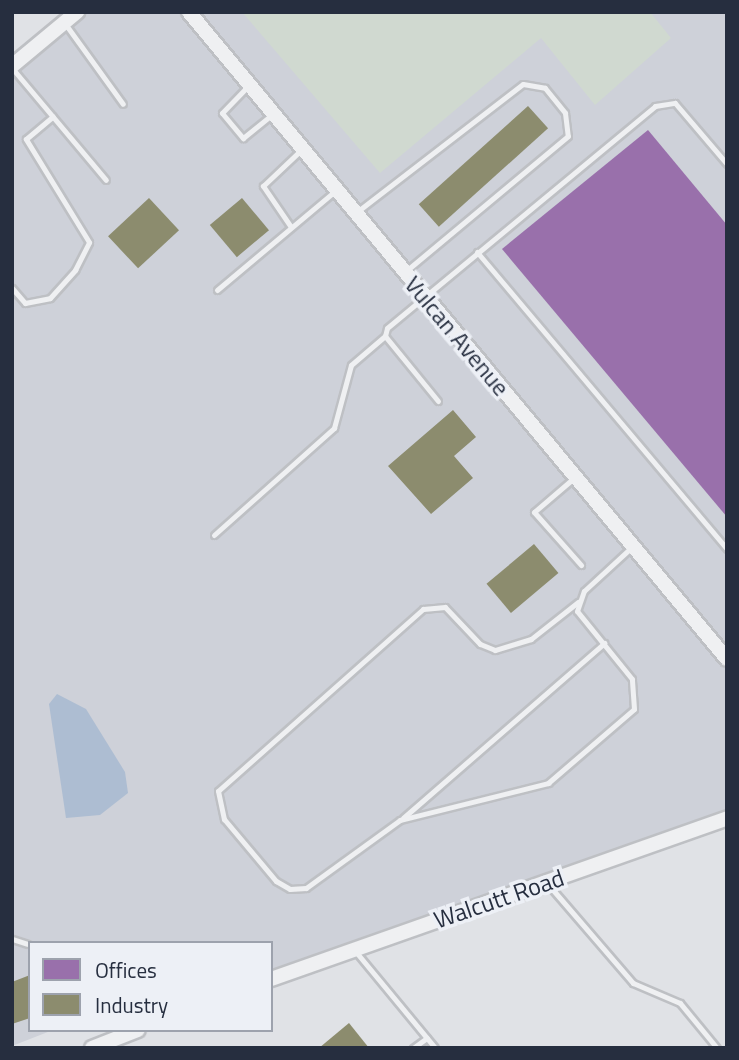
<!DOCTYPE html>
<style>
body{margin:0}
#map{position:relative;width:739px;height:1060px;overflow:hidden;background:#e0e2e6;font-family:"Titillium Web",sans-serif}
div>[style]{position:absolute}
.built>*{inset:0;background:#ced1d9}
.green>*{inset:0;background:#d0d9d0}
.water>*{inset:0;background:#adbdd2}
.offices>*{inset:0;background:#9970ab}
.industry>*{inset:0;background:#8c8c6e;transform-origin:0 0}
.roads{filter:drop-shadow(2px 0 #bec0c4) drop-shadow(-2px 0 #bec0c4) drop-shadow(0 2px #bec0c4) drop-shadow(0 -2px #bec0c4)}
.service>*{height:5px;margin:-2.5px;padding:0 2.5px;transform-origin:2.5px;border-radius:2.5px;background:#eff0f2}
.tertiary>*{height:14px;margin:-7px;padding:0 7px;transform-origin:7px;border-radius:7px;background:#eff0f2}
span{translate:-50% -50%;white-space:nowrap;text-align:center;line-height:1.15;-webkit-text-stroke:7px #edf0f6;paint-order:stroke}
.street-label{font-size:24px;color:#262e3f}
.frame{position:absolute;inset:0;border:14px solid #262e3f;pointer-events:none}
.legend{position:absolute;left:28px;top:941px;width:245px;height:91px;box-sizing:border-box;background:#edf0f6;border:2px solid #9da2ad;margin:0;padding:9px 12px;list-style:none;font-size:21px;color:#262e3f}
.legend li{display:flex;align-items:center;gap:14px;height:35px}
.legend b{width:35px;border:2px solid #9da2ad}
</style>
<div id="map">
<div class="built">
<i style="clip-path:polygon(77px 12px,727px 12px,727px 818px,271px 979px,271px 943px,30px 943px,30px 1030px,53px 1030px,12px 1046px,12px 66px)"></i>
</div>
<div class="green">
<i style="clip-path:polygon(242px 12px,650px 12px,671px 38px,595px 105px,541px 38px,380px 173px)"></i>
</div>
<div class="water">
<i style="clip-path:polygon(57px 694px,86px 709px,125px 772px,128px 793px,100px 815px,66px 818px,49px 704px)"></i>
</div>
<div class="offices">
<i style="clip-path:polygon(648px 130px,727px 225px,727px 517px,502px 249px)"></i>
</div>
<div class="industry">
<i style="left:528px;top:106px;width:30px;height:147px;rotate:48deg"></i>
<i style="left:149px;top:198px;width:44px;height:56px;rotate:47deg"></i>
<i style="left:242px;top:198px;width:42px;height:42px;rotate:50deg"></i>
<i style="clip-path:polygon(453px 410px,476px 437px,454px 456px,473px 478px,431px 514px,388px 466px)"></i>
<i style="left:534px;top:544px;width:38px;height:62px;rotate:50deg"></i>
<i style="clip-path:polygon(30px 975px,30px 1018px,12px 1024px,12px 982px)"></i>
<i style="clip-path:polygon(349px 1023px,369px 1048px,319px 1048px)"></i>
</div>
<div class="roads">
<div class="service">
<i style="left:66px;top:25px;width:97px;rotate:54.2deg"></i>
<i style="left:12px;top:68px;width:146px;rotate:50deg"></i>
<i style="left:249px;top:85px;width:39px;rotate:134deg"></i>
<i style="left:222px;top:113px;width:33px;rotate:50deg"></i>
<i style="left:243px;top:138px;width:38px;rotate:-39deg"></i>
<i style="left:358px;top:211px;width:208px;rotate:-37.6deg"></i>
<i style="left:523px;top:84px;width:22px;rotate:10deg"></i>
<i style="left:545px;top:88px;width:32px;rotate:51deg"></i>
<i style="left:565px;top:113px;width:23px;rotate:83deg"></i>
<i style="left:568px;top:136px;width:209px;rotate:140.2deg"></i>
<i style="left:291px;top:227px;width:50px;rotate:-124.3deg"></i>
<i style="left:263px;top:186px;width:54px;rotate:-43.5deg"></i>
<i style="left:477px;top:252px;width:388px;rotate:49.9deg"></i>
<i style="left:12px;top:288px;width:20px;rotate:49deg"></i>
<i style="left:25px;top:303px;width:25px;rotate:-11deg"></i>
<i style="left:50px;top:298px;width:38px;rotate:-48deg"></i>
<i style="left:75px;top:270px;width:31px;rotate:-63deg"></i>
<i style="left:89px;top:242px;width:121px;rotate:-121.5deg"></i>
<i style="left:26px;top:139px;width:35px;rotate:-40deg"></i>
<i style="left:217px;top:290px;width:155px;rotate:-40deg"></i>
<i style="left:438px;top:401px;width:84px;rotate:-129.2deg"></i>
<i style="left:385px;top:336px;width:8px;rotate:-76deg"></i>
<i style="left:387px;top:328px;width:348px;rotate:-39.6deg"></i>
<i style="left:655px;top:106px;width:20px;rotate:-9deg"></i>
<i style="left:675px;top:103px;width:80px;rotate:49.6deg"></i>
<i style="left:575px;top:477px;width:54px;rotate:139.5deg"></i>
<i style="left:534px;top:512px;width:71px;rotate:48.4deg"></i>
<i style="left:214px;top:535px;width:161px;rotate:-41.7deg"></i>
<i style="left:334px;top:428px;width:65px;rotate:-74.9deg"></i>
<i style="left:351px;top:365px;width:45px;rotate:-40.5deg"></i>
<i style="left:578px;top:602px;width:60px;rotate:141.8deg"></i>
<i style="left:531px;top:639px;width:38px;rotate:163deg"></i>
<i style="left:495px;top:650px;width:16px;rotate:-158deg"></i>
<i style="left:480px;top:644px;width:51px;rotate:-133.4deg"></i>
<i style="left:445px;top:607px;width:22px;rotate:175deg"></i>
<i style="left:423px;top:609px;width:274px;rotate:138.4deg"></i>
<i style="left:218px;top:791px;width:29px;rotate:78deg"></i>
<i style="left:224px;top:819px;width:81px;rotate:50deg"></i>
<i style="left:276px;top:881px;width:16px;rotate:30deg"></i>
<i style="left:290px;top:889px;width:16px;rotate:-4deg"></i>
<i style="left:306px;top:888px;width:116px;rotate:-35.9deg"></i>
<i style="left:400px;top:820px;width:153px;rotate:-14deg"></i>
<i style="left:548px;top:783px;width:113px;rotate:-40.7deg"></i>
<i style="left:634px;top:709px;width:30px;rotate:-94deg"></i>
<i style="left:632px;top:679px;width:87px;rotate:-129deg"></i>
<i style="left:577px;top:611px;width:21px;rotate:-71deg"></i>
<i style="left:584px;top:591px;width:67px;rotate:-42.6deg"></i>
<i style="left:403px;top:818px;width:267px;rotate:-41deg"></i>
<i style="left:547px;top:883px;width:132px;rotate:49.3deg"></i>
<i style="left:633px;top:983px;width:51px;rotate:23.1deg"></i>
<i style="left:680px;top:1003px;width:58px;rotate:50.6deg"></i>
<i style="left:12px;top:939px;width:16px;rotate:18deg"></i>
<i style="left:356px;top:952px;width:124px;rotate:50.5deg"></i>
<i style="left:413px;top:1048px;width:17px;rotate:-36deg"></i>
</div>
<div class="tertiary">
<i style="left:189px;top:12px;width:841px;rotate:50.26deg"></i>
<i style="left:12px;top:66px;width:85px;rotate:-39.7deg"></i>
<i style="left:271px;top:979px;width:484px;rotate:-19.4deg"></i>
<i style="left:92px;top:1048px;width:49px;rotate:-21.4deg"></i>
</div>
</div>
<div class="street-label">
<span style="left:457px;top:336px;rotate:50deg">Vulcan Avenue</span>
<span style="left:499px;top:899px;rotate:-19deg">Walcutt Road</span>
</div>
<div class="frame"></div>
<ul class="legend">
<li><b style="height:19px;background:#9970ab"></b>Offices</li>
<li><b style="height:19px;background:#8c8c6e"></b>Industry</li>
</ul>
</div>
